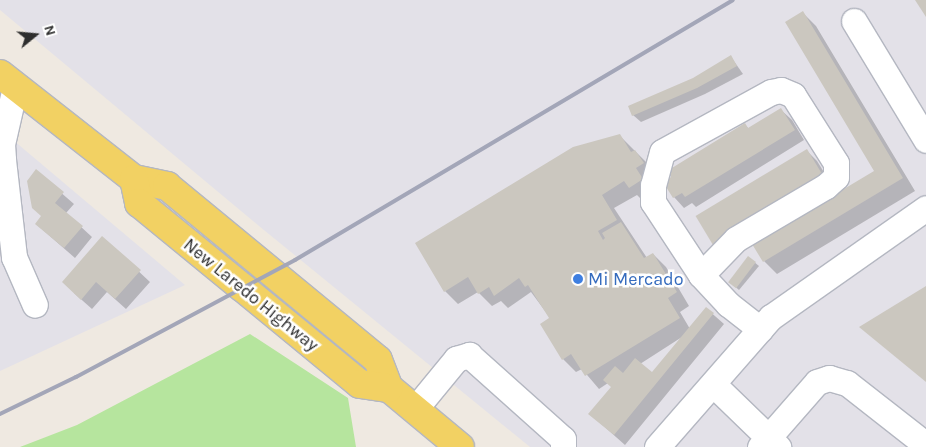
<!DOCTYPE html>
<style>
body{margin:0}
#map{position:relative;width:926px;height:447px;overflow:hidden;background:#efe9e1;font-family:Karla,sans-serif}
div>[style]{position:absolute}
.industrial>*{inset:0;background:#e3e1e8}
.green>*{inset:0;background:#b6e59e}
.shadow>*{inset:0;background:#0003}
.building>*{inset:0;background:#cbc7bf;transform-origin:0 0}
.roads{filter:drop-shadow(1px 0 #b4b7c1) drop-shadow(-1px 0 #b4b7c1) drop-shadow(0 1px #b4b7c1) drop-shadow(0 -1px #b4b7c1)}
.minor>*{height:25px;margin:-12.5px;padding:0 12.5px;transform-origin:12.5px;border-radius:12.5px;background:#fff}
.major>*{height:28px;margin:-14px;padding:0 14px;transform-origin:14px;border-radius:14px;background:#f2d163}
.rail>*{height:4px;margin:-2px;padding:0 2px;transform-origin:2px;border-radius:2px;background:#a3a6b8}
.dots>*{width:14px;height:14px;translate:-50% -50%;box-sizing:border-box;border:2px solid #fff;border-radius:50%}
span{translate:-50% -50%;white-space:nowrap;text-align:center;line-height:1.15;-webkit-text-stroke:5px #fff;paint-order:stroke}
.shop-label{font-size:18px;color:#366cbe}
.left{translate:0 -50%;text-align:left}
.street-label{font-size:18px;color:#2e2e2e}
.north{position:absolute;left:10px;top:10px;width:50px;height:50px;-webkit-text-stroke:4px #fff;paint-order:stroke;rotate:73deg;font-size:14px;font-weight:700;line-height:20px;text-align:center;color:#2e2e2e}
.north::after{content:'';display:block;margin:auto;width:18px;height:22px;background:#2e2e2e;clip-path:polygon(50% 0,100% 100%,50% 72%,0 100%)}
</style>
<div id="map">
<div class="industrial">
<i style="clip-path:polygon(0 0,926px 0,926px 447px,530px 447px,259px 226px,0 10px)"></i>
<i style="clip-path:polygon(0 129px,185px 285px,0 371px)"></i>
</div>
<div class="green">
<i style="clip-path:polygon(250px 334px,348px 398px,356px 447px,20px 447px,77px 425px)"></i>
</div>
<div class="shadow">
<i style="clip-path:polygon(803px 13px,816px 26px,915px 191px,777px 274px,764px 261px,876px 171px)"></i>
<i style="clip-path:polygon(731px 57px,743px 74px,705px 94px,641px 122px,633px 115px)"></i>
<i style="clip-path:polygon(781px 110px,792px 120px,804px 140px,696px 207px,692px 203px,684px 208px,674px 197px,673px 178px,745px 125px,749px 129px)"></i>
<i style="clip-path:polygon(evenodd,620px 136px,648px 164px,643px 201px,637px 195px,614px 208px,647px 258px,653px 254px,666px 267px,689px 306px,680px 312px,690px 329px,707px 309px,724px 324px,625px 445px,590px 414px,612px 387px,608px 383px,599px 389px,582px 369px,576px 372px,563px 359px,551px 319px,531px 292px,508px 308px,501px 301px,492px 306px,478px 292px,458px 304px,445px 291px,620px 136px,682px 337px,652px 374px,640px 364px,682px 337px)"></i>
<i style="clip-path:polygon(807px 151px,817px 161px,835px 190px,725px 256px)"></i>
<i style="clip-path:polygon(36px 171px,74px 204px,66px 213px,92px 237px,75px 258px,36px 224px,42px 217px)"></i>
<i style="clip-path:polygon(103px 238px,150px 282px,126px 309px,107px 292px,92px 309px,74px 293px)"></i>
<i style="clip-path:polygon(748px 257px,759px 266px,739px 290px,732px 284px)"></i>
</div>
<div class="building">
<i style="clip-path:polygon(915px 0,926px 0,926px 17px)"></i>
<i style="clip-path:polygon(803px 11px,903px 178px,763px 262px,752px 244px,874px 171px,785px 22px)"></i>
<i style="clip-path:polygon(731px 55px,737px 66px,697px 88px,632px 116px,628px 106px,693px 78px)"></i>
<i style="clip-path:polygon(781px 108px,795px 130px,685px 197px,682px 193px,673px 198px,663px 182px,671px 177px,667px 171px,745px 123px,748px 128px)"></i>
<i style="clip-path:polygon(620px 134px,631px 152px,635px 150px,644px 163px,636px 168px,643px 179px,629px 188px,624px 181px,602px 195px,617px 220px,598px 231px,603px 240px,605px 238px,602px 233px,621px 222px,644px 258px,653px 253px,677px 292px,668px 298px,680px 318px,585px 376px,571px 354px,562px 360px,540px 324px,549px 318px,528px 285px,525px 287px,519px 278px,494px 296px,489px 287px,478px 294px,468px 277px,444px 292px,415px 243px,573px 147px)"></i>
<i style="left:807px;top:149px;width:35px;height:130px;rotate:59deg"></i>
<i style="clip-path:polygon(36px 169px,64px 192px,55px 203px,83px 226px,64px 248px,35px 224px,41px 216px,32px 208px,27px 181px)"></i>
<i style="clip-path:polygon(102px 236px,141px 270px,115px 299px,96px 282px,81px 300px,62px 282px)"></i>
<i style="left:748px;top:256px;width:10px;height:33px;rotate:37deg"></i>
<i style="clip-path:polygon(926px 286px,926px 382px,859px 327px)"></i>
<i style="clip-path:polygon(706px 307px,714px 313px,614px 435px,588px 414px,611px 387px,603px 380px,615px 366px,623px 373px,635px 358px,652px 372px)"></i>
</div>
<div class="roads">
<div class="minor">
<i style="left:854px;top:21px;width:139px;rotate:58.8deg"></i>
<i style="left:15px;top:87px;width:58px;rotate:102.8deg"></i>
<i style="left:2px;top:144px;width:16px;rotate:86deg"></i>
<i style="left:3px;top:160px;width:98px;rotate:83.5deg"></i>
<i style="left:14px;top:257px;width:52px;rotate:66.4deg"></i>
<i style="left:701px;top:275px;width:50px;rotate:-45.8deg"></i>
<i style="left:736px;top:239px;width:104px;rotate:-30.5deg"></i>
<i style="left:826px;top:186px;width:13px;rotate:-42deg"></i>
<i style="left:836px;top:177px;width:14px;rotate:-90deg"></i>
<i style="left:836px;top:163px;width:80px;rotate:-122.3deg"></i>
<i style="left:793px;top:95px;width:13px;rotate:-157deg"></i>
<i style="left:781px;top:90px;width:10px;rotate:169deg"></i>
<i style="left:771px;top:92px;width:124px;rotate:151.2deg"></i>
<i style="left:662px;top:152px;width:34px;rotate:105deg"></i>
<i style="left:653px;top:185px;width:17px;rotate:90deg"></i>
<i style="left:653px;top:202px;width:87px;rotate:56.7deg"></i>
<i style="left:701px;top:275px;width:40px;rotate:47deg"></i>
<i style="left:728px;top:304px;width:41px;rotate:38deg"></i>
<i style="left:713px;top:384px;width:91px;rotate:44.1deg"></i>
<i style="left:415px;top:409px;width:65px;rotate:-50.6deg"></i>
<i style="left:456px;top:359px;width:14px;rotate:-17deg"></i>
<i style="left:469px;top:355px;width:126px;rotate:41.8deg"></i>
<i style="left:563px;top:439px;width:8px;rotate:90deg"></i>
<i style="left:657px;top:447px;width:173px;rotate:-48.8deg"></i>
<i style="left:771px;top:317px;width:189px;rotate:-35.1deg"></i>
<i style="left:760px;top:447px;width:86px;rotate:-48.8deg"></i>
<i style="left:817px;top:382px;width:13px;rotate:-18deg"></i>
<i style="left:829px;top:378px;width:19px;rotate:16deg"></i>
<i style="left:847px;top:383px;width:100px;rotate:38.1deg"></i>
</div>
<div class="major">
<i style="left:0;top:74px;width:170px;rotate:38.1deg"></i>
<i style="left:134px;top:179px;width:34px;rotate:12deg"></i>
<i style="left:167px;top:186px;width:273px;rotate:39.5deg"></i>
<i style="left:378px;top:360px;width:30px;rotate:69deg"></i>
<i style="left:389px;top:388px;width:92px;rotate:39.7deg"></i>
<i style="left:134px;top:179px;width:25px;rotate:78deg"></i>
<i style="left:139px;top:203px;width:134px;rotate:39.3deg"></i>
<i style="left:243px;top:288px;width:151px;rotate:39.4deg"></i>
<i style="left:360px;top:384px;width:29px;rotate:8deg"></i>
</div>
</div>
<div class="rail">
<i style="left:0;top:414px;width:85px;rotate:-26deg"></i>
<i style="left:76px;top:377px;width:248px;rotate:-28.1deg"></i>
<i style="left:295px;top:260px;width:509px;rotate:-30.69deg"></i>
</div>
<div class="dots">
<i style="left:578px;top:279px;background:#3f7fe0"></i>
</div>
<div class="shop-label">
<span class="left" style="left:588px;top:279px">Mi Mercado</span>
</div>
<div class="street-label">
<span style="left:251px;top:295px;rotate:39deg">New Laredo Highway</span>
</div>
<div class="north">N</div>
</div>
